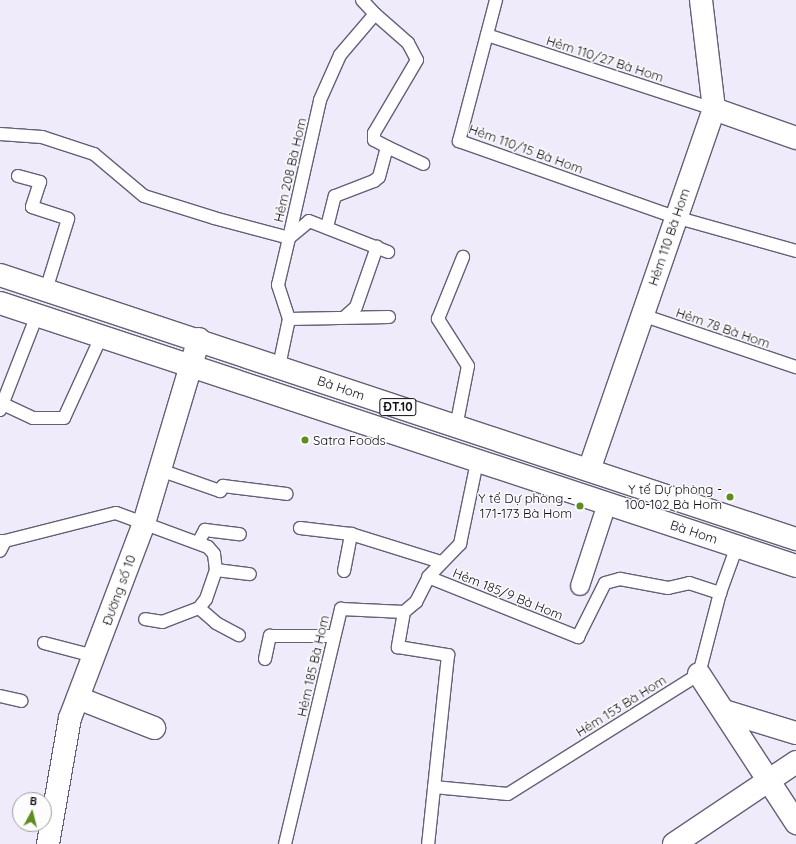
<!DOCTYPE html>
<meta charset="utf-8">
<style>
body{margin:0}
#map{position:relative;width:796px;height:844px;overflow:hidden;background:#f0ebfb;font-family:Quicksand,sans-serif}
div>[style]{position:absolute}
.roads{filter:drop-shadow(1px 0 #665f75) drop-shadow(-1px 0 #665f75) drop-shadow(0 1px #665f75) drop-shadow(0 -1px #665f75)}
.service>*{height:12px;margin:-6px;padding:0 6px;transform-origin:6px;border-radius:6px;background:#fff}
.pedestrian>*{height:18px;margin:-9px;padding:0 9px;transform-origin:9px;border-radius:9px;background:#fff}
.minor>*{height:22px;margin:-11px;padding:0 11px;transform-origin:11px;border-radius:11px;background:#fff}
.primary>*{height:22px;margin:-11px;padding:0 11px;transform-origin:11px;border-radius:11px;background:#fff}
.dots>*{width:11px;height:11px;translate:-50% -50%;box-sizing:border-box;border:2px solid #fcfcfc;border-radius:50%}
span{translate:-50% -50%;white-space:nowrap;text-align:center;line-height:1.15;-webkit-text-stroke:3px #fcfcfc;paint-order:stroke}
.shield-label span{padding:1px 3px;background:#fcfcfc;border:1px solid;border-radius:3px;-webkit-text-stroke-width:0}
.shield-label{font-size:12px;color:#100d16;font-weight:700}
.street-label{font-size:13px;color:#100d16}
.poi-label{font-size:13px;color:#100d16}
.left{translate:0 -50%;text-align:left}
.right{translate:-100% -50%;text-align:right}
.north{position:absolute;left:12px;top:792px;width:40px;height:40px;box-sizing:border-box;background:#fcfcfc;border:1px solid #9e9ca0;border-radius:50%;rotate:7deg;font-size:11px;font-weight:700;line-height:16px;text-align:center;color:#100d16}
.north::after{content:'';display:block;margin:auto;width:14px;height:18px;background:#5e8c1f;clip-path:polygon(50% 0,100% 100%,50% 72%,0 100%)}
</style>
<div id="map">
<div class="roads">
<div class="service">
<i style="left:496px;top:0;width:146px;rotate:104.7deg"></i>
<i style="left:459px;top:141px;width:229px;rotate:19.4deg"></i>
<i style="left:675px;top:217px;width:126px;rotate:15.7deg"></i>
<i style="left:375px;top:14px;width:44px;rotate:41.3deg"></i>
<i style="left:408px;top:43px;width:19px;rotate:62deg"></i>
<i style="left:417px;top:60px;width:85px;rotate:120.5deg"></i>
<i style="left:374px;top:133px;width:7px;rotate:90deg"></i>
<i style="left:374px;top:140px;width:15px;rotate:28deg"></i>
<i style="left:487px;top:35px;width:239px;rotate:18.1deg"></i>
<i style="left:0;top:134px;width:42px;rotate:4.1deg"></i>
<i style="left:42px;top:137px;width:55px;rotate:18.1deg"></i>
<i style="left:94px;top:154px;width:65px;rotate:40deg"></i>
<i style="left:144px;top:196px;width:73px;rotate:17.4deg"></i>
<i style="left:214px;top:218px;width:78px;rotate:14.9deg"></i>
<i style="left:289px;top:238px;width:26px;rotate:-40deg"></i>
<i style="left:309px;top:221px;width:85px;rotate:21.4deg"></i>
<i style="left:18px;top:176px;width:23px;rotate:15deg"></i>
<i style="left:40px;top:182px;width:26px;rotate:108deg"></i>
<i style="left:32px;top:207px;width:38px;rotate:18deg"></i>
<i style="left:68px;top:219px;width:74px;rotate:107.2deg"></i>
<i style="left:327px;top:227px;width:32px;rotate:-76deg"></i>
<i style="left:335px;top:196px;width:42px;rotate:-21deg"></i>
<i style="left:374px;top:181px;width:6px;rotate:-39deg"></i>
<i style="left:379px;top:177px;width:31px;rotate:-75deg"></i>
<i style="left:387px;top:147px;width:40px;rotate:25deg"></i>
<i style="left:642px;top:315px;width:163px;rotate:18.7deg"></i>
<i style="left:346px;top:316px;width:13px;rotate:-42deg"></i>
<i style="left:356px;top:307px;width:64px;rotate:-70.7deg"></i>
<i style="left:289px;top:319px;width:100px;rotate:-1.1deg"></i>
<i style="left:279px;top:366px;width:48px;rotate:-78deg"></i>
<i style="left:289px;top:319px;width:36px;rotate:-108deg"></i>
<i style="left:278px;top:285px;width:48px;rotate:-76.8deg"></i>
<i style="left:289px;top:238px;width:141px;rotate:-77.3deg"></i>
<i style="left:320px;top:100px;width:49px;rotate:-66deg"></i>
<i style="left:340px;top:55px;width:54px;rotate:-49.5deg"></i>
<i style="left:375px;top:14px;width:19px;rotate:-133deg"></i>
<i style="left:3px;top:404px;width:33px;rotate:25deg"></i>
<i style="left:33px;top:418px;width:31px"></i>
<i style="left:64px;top:418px;width:89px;rotate:-65.4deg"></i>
<i style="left:0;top:410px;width:102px;rotate:-68.7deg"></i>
<i style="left:456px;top:427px;width:62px;rotate:-78.9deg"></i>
<i style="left:468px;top:366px;width:56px;rotate:-122.6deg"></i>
<i style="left:438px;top:319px;width:67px;rotate:-68deg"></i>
<i style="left:160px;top:470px;width:64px;rotate:19.3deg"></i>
<i style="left:220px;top:491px;width:6px;rotate:-59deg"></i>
<i style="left:223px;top:486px;width:64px;rotate:7.1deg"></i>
<i style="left:300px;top:528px;width:51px;rotate:6.7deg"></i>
<i style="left:351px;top:534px;width:94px;rotate:17.3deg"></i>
<i style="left:0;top:541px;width:5px"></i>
<i style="left:5px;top:541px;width:11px;rotate:117deg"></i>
<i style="left:5px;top:541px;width:114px;rotate:-14.2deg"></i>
<i style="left:116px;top:513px;width:98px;rotate:20.3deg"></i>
<i style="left:208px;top:547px;width:9px;rotate:49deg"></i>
<i style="left:214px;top:554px;width:16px;rotate:83deg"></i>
<i style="left:216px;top:570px;width:31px;rotate:109deg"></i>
<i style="left:206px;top:599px;width:11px;rotate:128deg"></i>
<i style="left:199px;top:608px;width:39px;rotate:159deg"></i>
<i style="left:163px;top:622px;width:18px;rotate:-171deg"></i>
<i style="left:198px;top:543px;width:15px;rotate:-62deg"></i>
<i style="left:205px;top:530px;width:35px;rotate:7deg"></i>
<i style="left:216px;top:570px;width:34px;rotate:7deg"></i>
<i style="left:344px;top:571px;width:38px;rotate:-79deg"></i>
<i style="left:428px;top:577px;width:162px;rotate:21.8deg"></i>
<i style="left:578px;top:637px;width:60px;rotate:-63.4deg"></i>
<i style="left:605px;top:583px;width:16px;rotate:-15deg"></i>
<i style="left:620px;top:579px;width:49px;rotate:10.6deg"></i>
<i style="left:668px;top:588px;width:22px;rotate:-13deg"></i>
<i style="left:689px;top:583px;width:33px;rotate:18deg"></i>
<i style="left:199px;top:608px;width:23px;rotate:41deg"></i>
<i style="left:216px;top:623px;width:26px;rotate:28deg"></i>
<i style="left:404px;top:612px;width:36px;rotate:100deg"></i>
<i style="left:398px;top:647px;width:51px;rotate:9.1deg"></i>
<i style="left:448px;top:655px;width:190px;rotate:96deg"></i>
<i style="left:44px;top:643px;width:52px;rotate:14.6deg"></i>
<i style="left:265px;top:659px;width:24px;rotate:-78deg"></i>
<i style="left:270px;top:636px;width:64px"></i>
<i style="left:0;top:696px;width:22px;rotate:13deg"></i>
<i style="left:434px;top:787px;width:74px;rotate:5.4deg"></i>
<i style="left:508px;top:794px;width:226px;rotate:-32.1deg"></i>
<i style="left:699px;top:674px;width:84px;rotate:-75.5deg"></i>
<i style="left:720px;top:593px;width:50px;rotate:-70.1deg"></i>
<i style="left:285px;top:844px;width:242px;rotate:-76.6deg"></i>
<i style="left:341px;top:609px;width:63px;rotate:2.7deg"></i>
<i style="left:404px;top:612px;width:16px;rotate:-40deg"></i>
<i style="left:416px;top:602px;width:29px;rotate:-63deg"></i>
<i style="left:429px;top:576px;width:45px;rotate:-45.9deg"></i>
<i style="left:460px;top:544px;width:84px;rotate:-78.3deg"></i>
</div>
<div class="pedestrian">
<i style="left:580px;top:586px;width:86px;rotate:-71.8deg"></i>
</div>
<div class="minor">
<i style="left:714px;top:109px;width:87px;rotate:19.5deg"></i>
<i style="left:589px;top:470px;width:382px;rotate:-70.9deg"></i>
<i style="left:714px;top:109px;width:110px;rotate:-96.8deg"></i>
<i style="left:699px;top:674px;width:178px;rotate:56.9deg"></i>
<i style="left:78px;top:698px;width:82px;rotate:21.5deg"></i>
<i style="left:724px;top:711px;width:75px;rotate:17deg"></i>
<i style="left:48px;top:844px;width:128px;rotate:-80.1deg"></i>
<i style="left:70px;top:718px;width:209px;rotate:-69.2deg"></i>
<i style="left:144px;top:523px;width:192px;rotate:-73.4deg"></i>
<i style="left:674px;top:844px;width:147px;rotate:-33.9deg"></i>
</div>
<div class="primary">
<i style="left:0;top:275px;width:839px;rotate:18.35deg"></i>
<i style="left:0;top:303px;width:838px;rotate:18.28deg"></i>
</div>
</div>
<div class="dots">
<i style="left:305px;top:440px;background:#5e8c1f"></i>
<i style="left:730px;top:497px;background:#5e8c1f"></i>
<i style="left:580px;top:506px;background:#5e8c1f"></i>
</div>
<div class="shield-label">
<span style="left:398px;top:407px">ĐT.10</span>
</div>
<div class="street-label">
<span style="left:605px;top:59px;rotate:18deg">Hẻm 110/27 Bà Hom</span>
<span style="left:526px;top:149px;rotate:20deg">Hẻm 110/15 Bà Hom</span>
<span style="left:290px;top:170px;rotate:-77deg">Hẻm 208 Bà Hom</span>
<span style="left:669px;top:237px;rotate:-71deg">Hẻm 110 Bà Hom</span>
<span style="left:723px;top:328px;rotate:19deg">Hẻm 78 Bà Hom</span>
<span style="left:341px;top:388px;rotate:19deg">Bà Hom</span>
<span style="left:694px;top:532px;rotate:18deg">Bà Hom</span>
<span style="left:119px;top:590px;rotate:-70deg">Đường số 10</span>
<span style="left:508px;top:594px;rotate:22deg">Hẻm 185/9 Bà Hom</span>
<span style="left:313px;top:666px;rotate:-77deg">Hẻm 185 Bà Hom</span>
<span style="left:621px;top:706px;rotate:-32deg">Hẻm 153 Bà Hom</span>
</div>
<div class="poi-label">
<span class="left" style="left:313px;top:440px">Satra Foods</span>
<span class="right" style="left:722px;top:497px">Y tế Dự phòng -<br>100-102 Bà Hom</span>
<span class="right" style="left:572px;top:506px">Y tế Dự phòng -<br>171-173 Bà Hom</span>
</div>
<div class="north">B</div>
</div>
